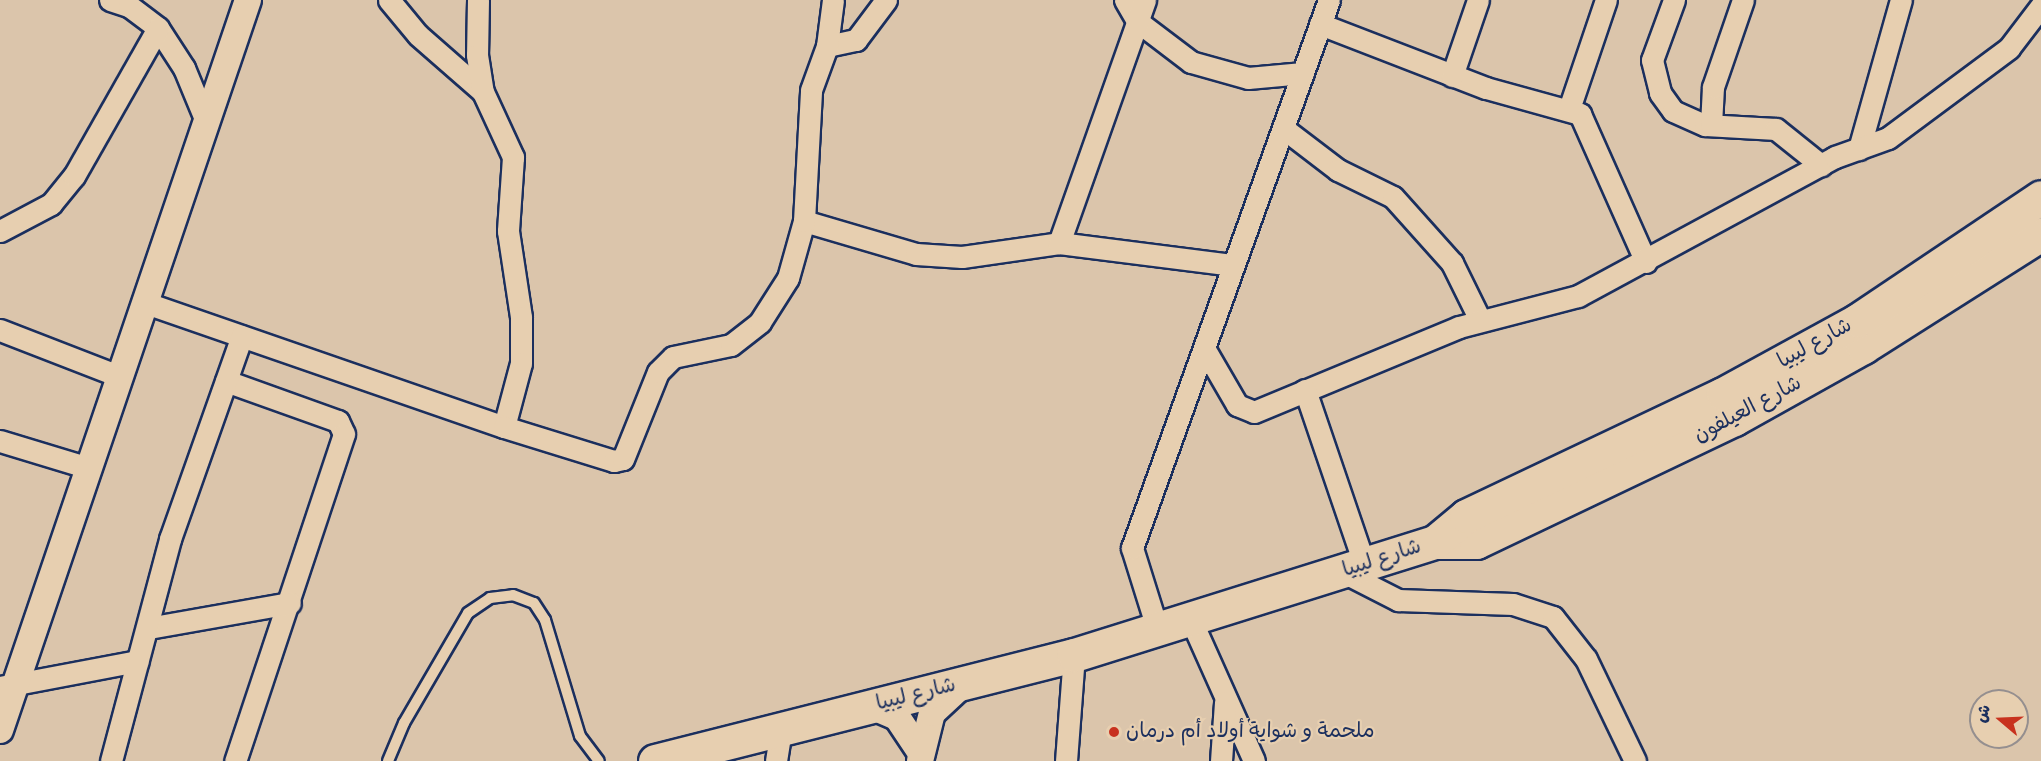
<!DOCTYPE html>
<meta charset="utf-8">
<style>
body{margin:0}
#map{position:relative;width:2041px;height:761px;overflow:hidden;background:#dbc5ab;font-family:"Indie Flower","Playpen Sans Arabic",sans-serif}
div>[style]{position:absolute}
.roads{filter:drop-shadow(2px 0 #1b2f5e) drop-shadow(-2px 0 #1b2f5e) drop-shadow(0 2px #1b2f5e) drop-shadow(0 -2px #1b2f5e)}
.service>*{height:10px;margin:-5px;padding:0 5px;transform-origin:5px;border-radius:5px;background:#e7cfb0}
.minor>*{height:21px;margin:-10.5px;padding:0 10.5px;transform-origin:10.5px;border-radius:10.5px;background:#e7cfb0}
.tertiary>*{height:26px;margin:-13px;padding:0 13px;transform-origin:13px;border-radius:13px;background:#e7cfb0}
.trunk>*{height:33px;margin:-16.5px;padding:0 16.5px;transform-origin:16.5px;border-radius:16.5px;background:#e7cfb0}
.dots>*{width:16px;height:16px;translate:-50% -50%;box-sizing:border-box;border:3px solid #e7cfb0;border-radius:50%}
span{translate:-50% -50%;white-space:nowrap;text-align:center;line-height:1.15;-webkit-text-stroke:4.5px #e7cfb0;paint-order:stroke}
.street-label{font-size:21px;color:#1b2f5e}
.poi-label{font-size:21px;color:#1b2f5e}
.left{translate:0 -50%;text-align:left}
.north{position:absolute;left:1969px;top:689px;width:60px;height:60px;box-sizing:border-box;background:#e7cfb0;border:2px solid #958f8f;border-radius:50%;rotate:289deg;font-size:16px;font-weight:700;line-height:24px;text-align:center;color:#1b2f5e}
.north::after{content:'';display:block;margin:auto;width:21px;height:27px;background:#c8321e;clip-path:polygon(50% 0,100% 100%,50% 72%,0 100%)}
</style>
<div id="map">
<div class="roads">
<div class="service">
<i style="left:388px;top:761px;width:41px;rotate:-67.2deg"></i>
<i style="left:404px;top:723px;width:127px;rotate:-59.8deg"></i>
<i style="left:468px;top:613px;width:27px;rotate:-34deg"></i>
<i style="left:490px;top:598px;width:23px;rotate:-7deg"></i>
<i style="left:513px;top:595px;width:22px;rotate:21deg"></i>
<i style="left:534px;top:603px;width:20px;rotate:57deg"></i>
<i style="left:545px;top:620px;width:121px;rotate:73.2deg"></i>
<i style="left:580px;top:736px;width:31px;rotate:53deg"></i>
</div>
<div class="minor">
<i style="left:110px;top:0;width:20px;rotate:18deg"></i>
<i style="left:129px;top:6px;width:36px;rotate:37deg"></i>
<i style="left:158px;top:28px;width:48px;rotate:57deg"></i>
<i style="left:184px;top:68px;width:57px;rotate:67.5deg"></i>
<i style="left:389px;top:0;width:45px;rotate:50.4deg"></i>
<i style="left:418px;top:35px;width:86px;rotate:41.2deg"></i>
<i style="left:483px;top:92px;width:72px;rotate:65.2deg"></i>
<i style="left:513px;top:157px;width:74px;rotate:93.9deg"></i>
<i style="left:508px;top:231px;width:87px;rotate:81.4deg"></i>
<i style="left:521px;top:317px;width:46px;rotate:90deg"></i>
<i style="left:521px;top:363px;width:66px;rotate:104.9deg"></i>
<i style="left:478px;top:0;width:55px;rotate:91deg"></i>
<i style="left:477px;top:55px;width:37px;rotate:81deg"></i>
<i style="left:1125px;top:0;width:24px;rotate:60deg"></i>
<i style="left:1137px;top:21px;width:68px;rotate:37.2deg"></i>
<i style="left:1191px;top:62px;width:59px;rotate:15.7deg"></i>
<i style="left:1248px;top:78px;width:55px;rotate:-5.2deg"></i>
<i style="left:1674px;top:0;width:64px;rotate:110.1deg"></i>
<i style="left:1652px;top:60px;width:34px;rotate:76deg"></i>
<i style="left:1660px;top:93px;width:22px;rotate:54deg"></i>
<i style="left:1673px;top:111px;width:35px;rotate:24deg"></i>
<i style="left:1705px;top:125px;width:71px;rotate:3.2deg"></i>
<i style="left:1776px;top:129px;width:58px;rotate:38.7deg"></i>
<i style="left:1320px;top:24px;width:178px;rotate:21.1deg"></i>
<i style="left:1486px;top:88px;width:98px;rotate:15.5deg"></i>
<i style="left:1580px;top:114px;width:162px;rotate:66deg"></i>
<i style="left:827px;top:46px;width:30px;rotate:-12deg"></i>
<i style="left:856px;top:40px;width:50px;rotate:-53.1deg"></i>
<i style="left:1452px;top:76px;width:80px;rotate:-71.1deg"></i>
<i style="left:1569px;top:109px;width:115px;rotate:-71.3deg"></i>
<i style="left:1711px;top:125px;width:38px;rotate:-87deg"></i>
<i style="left:1713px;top:87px;width:92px;rotate:-71deg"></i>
<i style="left:1283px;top:128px;width:69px;rotate:37.4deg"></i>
<i style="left:1338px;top:170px;width:61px;rotate:26.1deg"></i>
<i style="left:1393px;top:197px;width:89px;rotate:48.2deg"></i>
<i style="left:1452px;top:263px;width:64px;rotate:63.8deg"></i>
<i style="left:1859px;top:149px;width:155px;rotate:-74.3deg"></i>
<i style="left:804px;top:221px;width:117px;rotate:16.4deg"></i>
<i style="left:916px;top:254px;width:46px;rotate:3.7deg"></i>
<i style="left:962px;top:257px;width:98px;rotate:-8.2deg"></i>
<i style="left:1059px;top:243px;width:176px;rotate:7.2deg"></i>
<i style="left:0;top:231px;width:58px;rotate:-27.9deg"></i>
<i style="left:51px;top:204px;width:36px;rotate:-51deg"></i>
<i style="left:74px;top:176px;width:170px;rotate:-60.4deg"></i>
<i style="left:1059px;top:243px;width:258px;rotate:-70.5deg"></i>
<i style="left:146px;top:303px;width:379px;rotate:19.1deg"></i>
<i style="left:504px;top:427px;width:115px;rotate:17.2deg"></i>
<i style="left:614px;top:461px;width:9px;rotate:-13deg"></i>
<i style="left:623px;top:459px;width:94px;rotate:-68.1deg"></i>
<i style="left:658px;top:372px;width:21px;rotate:-45deg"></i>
<i style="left:673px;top:357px;width:59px;rotate:-11.7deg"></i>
<i style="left:731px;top:345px;width:37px;rotate:-38deg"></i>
<i style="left:760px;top:322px;width:52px;rotate:-57.5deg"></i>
<i style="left:788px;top:278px;width:59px;rotate:-74.3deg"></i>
<i style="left:804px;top:221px;width:131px;rotate:-86.9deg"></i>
<i style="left:811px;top:90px;width:47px;rotate:-70deg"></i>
<i style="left:827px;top:46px;width:46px;rotate:-82.6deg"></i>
<i style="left:0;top:330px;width:130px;rotate:21.2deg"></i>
<i style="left:1204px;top:348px;width:66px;rotate:59.9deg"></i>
<i style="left:1237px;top:405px;width:18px;rotate:22deg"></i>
<i style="left:1254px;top:412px;width:222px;rotate:-22.5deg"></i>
<i style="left:1459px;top:327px;width:123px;rotate:-14.6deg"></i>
<i style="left:1578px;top:296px;width:292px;rotate:-28.4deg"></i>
<i style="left:1835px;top:157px;width:56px;rotate:-19.7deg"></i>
<i style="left:1888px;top:138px;width:151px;rotate:-36.6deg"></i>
<i style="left:2009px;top:48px;width:53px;rotate:-52.7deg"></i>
<i style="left:226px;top:381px;width:119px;rotate:19.7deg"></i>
<i style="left:338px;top:421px;width:14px;rotate:65deg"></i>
<i style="left:344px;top:434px;width:345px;rotate:108.4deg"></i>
<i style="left:1305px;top:390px;width:186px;rotate:71.2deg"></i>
<i style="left:0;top:441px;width:93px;rotate:16.9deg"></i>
<i style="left:1343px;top:572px;width:62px;rotate:27deg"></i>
<i style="left:1398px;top:600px;width:115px;rotate:2deg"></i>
<i style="left:1513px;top:604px;width:42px;rotate:18deg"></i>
<i style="left:1553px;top:617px;width:53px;rotate:51.8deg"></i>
<i style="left:1586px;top:659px;width:113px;rotate:64.3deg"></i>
<i style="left:1191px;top:620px;width:154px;rotate:65.9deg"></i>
<i style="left:148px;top:628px;width:144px;rotate:-10deg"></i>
<i style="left:1158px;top:631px;width:87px;rotate:-107.4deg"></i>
<i style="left:1132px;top:548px;width:582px;rotate:-70.23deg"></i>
<i style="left:0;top:687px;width:140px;rotate:-10.7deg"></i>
<i style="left:111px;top:761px;width:230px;rotate:-75.1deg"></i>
<i style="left:170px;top:539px;width:215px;rotate:-70.5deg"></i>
<i style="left:776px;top:761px;width:31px;rotate:-81deg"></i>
<i style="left:1066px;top:761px;width:106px;rotate:-85.7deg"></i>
<i style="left:1221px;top:761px;width:59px;rotate:-86.1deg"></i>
</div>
<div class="tertiary">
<i style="left:871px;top:706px;width:28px;rotate:23deg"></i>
<i style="left:897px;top:717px;width:43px;rotate:56.3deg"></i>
<i style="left:0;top:730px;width:771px;rotate:-71.24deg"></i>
<i style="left:920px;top:761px;width:49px;rotate:-76deg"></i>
<i style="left:932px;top:713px;width:40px;rotate:-43deg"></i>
</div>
<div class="trunk">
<i style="left:1435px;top:542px;width:41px"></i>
<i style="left:1476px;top:542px;width:286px;rotate:-25.5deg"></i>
<i style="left:1734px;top:419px;width:148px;rotate:-29.2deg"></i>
<i style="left:1863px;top:347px;width:211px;rotate:-32.4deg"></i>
<i style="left:655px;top:761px;width:432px;rotate:-14.2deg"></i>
<i style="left:1074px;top:655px;width:378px;rotate:-17.4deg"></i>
<i style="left:1435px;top:542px;width:40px;rotate:-40deg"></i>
<i style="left:1466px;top:516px;width:284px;rotate:-25.4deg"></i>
<i style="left:1723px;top:394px;width:154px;rotate:-28.7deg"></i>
<i style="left:1858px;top:320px;width:220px;rotate:-33.9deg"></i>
</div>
</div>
<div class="dots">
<i style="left:1114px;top:732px;background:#c8321e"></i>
</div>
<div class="street-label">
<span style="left:1815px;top:344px;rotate:-29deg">شارع ليبيا</span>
<span style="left:1748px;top:410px;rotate:-28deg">شارع العيلفون</span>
<span style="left:1382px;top:559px;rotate:-18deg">شارع ليبيا</span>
<span style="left:916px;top:695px;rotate:-14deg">شارع ليبيا</span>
</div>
<div class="poi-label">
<span class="left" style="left:1126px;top:732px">ملحمة و شواية أولاد أم درمان</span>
</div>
<div class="north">ش</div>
</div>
